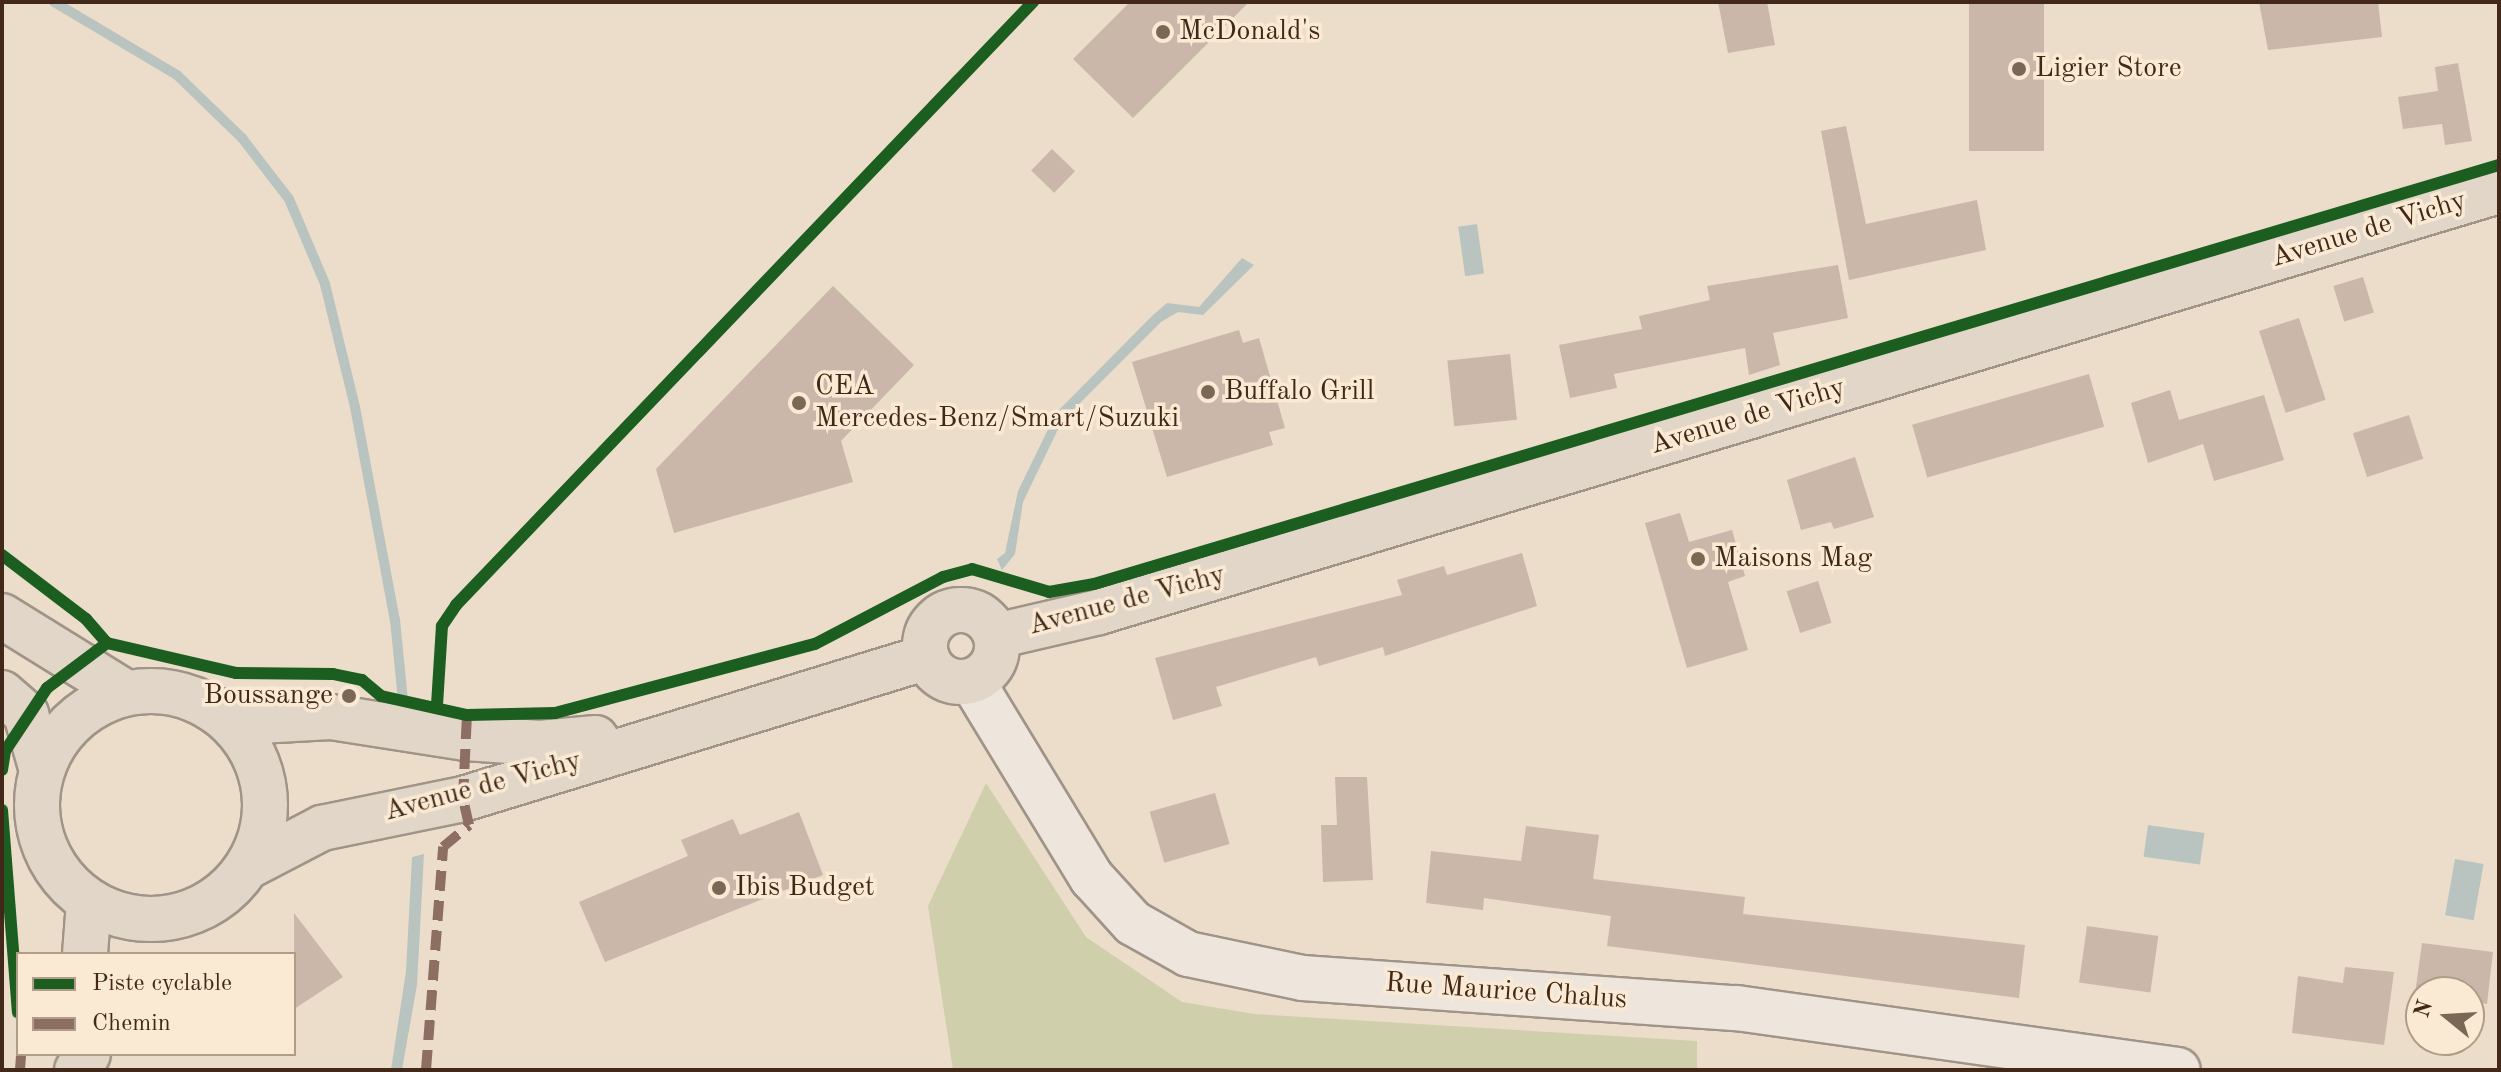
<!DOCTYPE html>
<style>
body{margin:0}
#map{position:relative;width:2501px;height:1072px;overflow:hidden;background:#ebddca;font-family:"Old Standard TT",serif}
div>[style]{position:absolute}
.green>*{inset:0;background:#d0cfac}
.water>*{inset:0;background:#b9c4c0;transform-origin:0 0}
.stream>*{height:10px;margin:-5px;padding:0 5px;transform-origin:5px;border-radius:5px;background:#b9c4c0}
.building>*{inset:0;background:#cbb6aa;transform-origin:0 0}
.roads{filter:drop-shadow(2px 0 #9f9487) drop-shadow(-2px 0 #9f9487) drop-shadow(0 2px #9f9487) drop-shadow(0 -2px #9f9487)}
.minor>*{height:44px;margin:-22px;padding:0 22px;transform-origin:22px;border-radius:22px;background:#eee6dd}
.major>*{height:44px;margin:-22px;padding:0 22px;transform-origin:22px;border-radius:22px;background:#e1d6c7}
.major>.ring{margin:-22px;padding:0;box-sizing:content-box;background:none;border:44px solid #e1d6c7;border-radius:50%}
.quiet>*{height:10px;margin-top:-5px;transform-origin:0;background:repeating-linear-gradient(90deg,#8d6e63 0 20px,transparent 0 30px)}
.cycleway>*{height:12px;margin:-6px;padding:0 6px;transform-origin:6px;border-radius:6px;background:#1b5e20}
.dots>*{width:22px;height:22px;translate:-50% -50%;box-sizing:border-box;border:4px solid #faead4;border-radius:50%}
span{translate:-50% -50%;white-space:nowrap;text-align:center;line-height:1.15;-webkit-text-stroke:7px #faead4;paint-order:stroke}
.poi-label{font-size:28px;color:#412819}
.left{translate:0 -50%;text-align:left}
.right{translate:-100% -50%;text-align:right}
.street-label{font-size:28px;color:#412819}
.frame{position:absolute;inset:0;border:4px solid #412819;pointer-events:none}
.legend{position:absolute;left:16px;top:952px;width:280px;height:104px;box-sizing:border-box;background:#faead4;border:2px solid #b09c89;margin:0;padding:10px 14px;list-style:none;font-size:24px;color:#412819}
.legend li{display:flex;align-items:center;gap:16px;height:40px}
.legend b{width:40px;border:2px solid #b09c89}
.north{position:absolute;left:2405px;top:976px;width:80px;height:80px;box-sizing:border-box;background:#faead4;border:2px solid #b09c89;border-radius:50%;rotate:288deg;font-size:22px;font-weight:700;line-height:32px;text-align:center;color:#412819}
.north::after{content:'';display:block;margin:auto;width:28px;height:36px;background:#7c6757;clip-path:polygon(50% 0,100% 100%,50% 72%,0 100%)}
</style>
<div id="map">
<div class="green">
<i style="clip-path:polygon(986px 783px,1086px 937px,1182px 1002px,1254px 1014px,1697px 1041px,1697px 1070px,953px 1070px,928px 906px)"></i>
</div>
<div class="water">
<i style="left:1477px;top:224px;width:50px;height:19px;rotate:82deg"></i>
<i style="clip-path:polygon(1242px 258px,1254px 265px,1203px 315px,1178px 312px,1161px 322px,1062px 421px,1023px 502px,1015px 554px,1002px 570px,997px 559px,1005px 553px,1018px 491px,1056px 413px,1152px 316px,1167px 303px,1199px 307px)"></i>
<i style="left:2148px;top:825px;width:57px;height:32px;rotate:8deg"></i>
<i style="clip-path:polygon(424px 854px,417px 985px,402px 1070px,391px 1070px,406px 971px,412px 857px)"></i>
<i style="left:2455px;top:859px;width:29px;height:57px;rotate:10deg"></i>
</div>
<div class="stream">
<i style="left:54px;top:2px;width:143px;rotate:30.7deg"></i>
<i style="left:177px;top:75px;width:91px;rotate:44.1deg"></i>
<i style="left:242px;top:138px;width:77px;rotate:52.4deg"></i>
<i style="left:289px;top:199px;width:92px;rotate:67deg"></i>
<i style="left:325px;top:284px;width:127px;rotate:76.3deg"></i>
<i style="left:355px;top:407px;width:217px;rotate:79.4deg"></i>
<i style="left:395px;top:620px;width:90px;rotate:84.3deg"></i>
</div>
<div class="building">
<i style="clip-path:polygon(1130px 2px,1249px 2px,1133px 118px,1073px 59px)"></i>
<i style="clip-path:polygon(1718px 2px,1767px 2px,1775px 45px,1728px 53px)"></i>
<i style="left:1969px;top:2px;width:75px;height:149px"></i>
<i style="clip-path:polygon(2259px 2px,2378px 2px,2382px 37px,2268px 50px)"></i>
<i style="clip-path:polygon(2458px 63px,2472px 141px,2445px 145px,2442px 124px,2403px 129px,2398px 97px,2438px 91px,2435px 67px)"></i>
<i style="clip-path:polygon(1846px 126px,1866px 224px,1977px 200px,1986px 250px,1849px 280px,1821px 131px)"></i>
<i style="left:1052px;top:149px;width:32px;height:30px;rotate:44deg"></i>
<i style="clip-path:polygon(1838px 265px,1848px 318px,1773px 333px,1780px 365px,1749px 375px,1745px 348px,1614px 374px,1617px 388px,1570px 398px,1559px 345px,1642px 329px,1639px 316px,1710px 300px,1707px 286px)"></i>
<i style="left:2363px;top:277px;width:37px;height:31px;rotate:73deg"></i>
<i style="clip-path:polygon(833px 286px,914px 365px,841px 441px,853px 482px,674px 533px,656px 469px)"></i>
<i style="left:2299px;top:318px;width:86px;height:42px;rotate:72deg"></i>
<i style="clip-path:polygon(1239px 330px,1243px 343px,1259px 338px,1285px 428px,1269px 432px,1273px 445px,1167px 477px,1132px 362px)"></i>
<i style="left:1510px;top:354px;width:66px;height:63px;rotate:84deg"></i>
<i style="left:2089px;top:374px;width:55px;height:184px;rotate:74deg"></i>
<i style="clip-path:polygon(2170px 390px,2179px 420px,2264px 395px,2284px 460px,2214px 481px,2203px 444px,2148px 463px,2131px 403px)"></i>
<i style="left:2409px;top:415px;width:46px;height:59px;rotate:72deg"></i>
<i style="clip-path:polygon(1855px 457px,1874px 517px,1834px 529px,1831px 522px,1801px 530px,1787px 480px)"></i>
<i style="clip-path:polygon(1680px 513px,1689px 542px,1732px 530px,1745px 576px,1728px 582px,1748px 650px,1687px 668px,1645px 523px)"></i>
<i style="clip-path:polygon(1522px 553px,1537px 606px,1385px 656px,1383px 647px,1319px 666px,1316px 657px,1216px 687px,1222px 706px,1173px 720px,1155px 658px,1402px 595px,1397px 580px,1444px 566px,1447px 575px)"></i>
<i style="left:1818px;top:581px;width:44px;height:33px;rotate:72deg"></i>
<i style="clip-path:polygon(1335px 777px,1367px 777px,1373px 880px,1323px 882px,1321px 825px,1337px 825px)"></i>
<i style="left:1215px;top:793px;width:53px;height:68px;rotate:74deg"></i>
<i style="clip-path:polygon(799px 812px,823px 875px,605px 962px,579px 902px,688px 856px,681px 840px,733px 819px,740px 835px)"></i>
<i style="clip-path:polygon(1526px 826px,1599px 835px,1593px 879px,1745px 897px,1743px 914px,2025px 945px,2019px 998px,1607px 946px,1611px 916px,1484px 898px,1483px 910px,1426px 903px,1431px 851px,1521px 861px)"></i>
<i style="clip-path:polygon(294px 913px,343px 977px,294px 1009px)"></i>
<i style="left:2087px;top:926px;width:72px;height:57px;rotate:8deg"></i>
<i style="clip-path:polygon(2422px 943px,2493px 952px,2487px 1004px,2469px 1001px,2469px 992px,2415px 994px)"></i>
<i style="clip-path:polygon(2345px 967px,2394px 972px,2384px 1045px,2292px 1033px,2298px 976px,2343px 983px)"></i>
</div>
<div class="roads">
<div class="minor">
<i style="left:972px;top:681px;width:231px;rotate:58.7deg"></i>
<i style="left:1092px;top:878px;width:61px;rotate:47.7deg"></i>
<i style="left:1133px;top:923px;width:63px;rotate:29.4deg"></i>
<i style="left:1188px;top:954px;width:117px;rotate:11.8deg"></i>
<i style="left:1303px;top:978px;width:435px;rotate:4deg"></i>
<i style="left:1737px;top:1008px;width:445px;rotate:8deg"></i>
</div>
<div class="major">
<i class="ring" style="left:925px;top:610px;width:28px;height:28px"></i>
<i style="left:2px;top:616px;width:146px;rotate:31.8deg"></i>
<i style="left:996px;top:636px;width:106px;rotate:-13.1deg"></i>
<i style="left:1099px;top:612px;width:1462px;rotate:-16.74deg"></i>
<i class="ring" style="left:37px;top:691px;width:184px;height:184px"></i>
<i style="left:2px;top:693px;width:32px;rotate:41deg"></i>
<i style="left:26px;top:714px;width:59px;rotate:74.3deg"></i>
<i style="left:212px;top:709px;width:49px;rotate:14.3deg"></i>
<i style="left:259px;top:721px;width:72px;rotate:-3.2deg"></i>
<i style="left:331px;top:717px;width:136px;rotate:8.9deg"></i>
<i style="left:465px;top:738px;width:75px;rotate:3.8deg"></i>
<i style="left:540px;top:743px;width:56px;rotate:-5.1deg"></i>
<i style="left:247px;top:867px;width:85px;rotate:-27.5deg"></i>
<i style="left:322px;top:828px;width:144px;rotate:-11.6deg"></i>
<i style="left:463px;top:799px;width:485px;rotate:-17deg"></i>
<i style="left:85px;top:954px;width:52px;rotate:-85.6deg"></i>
<i style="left:77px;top:1070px;width:19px;rotate:-55deg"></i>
</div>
</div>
<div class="quiet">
<i style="left:20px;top:1070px;width:16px;rotate:-86deg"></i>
<i style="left:426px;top:1070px;width:224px;rotate:-85.6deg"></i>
<i style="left:443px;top:847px;width:34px;rotate:-40deg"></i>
<i style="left:469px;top:825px;width:27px;rotate:-103deg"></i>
<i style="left:463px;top:799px;width:84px;rotate:-87.3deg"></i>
</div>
<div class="cycleway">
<i style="left:2px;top:555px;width:106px;rotate:37.3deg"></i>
<i style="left:86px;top:619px;width:32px;rotate:49deg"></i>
<i style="left:107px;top:643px;width:132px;rotate:13.1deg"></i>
<i style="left:236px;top:673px;width:97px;rotate:0.6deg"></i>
<i style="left:333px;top:674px;width:30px;rotate:12deg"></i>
<i style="left:362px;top:680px;width:25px;rotate:40deg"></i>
<i style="left:381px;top:696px;width:88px;rotate:12.5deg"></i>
<i style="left:467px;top:715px;width:88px;rotate:-1.3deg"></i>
<i style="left:555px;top:713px;width:269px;rotate:-14.9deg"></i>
<i style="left:815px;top:644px;width:144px;rotate:-27.6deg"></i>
<i style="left:943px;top:577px;width:30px;rotate:-15deg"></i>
<i style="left:972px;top:569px;width:80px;rotate:16.6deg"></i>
<i style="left:1049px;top:592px;width:46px;rotate:-10.1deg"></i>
<i style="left:1094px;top:584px;width:1466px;rotate:-16.61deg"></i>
<i style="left:437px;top:705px;width:79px;rotate:-86.4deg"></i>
<i style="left:442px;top:626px;width:25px;rotate:-56deg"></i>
<i style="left:456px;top:605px;width:835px;rotate:-46.26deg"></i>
<i style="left:2px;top:770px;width:19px;rotate:-81deg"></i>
<i style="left:5px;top:751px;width:76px;rotate:-56.3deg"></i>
<i style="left:47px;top:688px;width:75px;rotate:-36.9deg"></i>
<i style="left:2px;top:810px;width:203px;rotate:85.5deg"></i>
</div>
<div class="dots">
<i style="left:1163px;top:32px;background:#7c6757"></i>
<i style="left:2019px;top:69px;background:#7c6757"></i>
<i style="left:1208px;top:392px;background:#7c6757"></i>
<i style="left:799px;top:403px;background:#7c6757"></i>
<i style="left:1698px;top:559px;background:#7c6757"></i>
<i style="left:349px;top:696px;background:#7c6757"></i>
<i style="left:719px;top:888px;background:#7c6757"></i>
</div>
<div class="poi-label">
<span class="left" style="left:1179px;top:32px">McDonald's</span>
<span class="left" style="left:2035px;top:69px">Ligier Store</span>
<span class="left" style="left:815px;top:403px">CEA<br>Mercedes-Benz/Smart/Suzuki</span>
<span class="left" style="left:1224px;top:392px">Buffalo Grill</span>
<span class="left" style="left:1714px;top:559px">Maisons Mag</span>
<span class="right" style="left:333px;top:696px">Boussange</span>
<span class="left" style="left:735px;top:888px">Ibis Budget</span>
</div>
<div class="street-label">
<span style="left:2369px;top:230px;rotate:-17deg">Avenue de Vichy</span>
<span style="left:1748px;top:417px;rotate:-17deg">Avenue de Vichy</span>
<span style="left:1127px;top:601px;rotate:-15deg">Avenue de Vichy</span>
<span style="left:483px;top:787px;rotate:-15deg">Avenue de Vichy</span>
<span style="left:1506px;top:992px;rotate:4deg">Rue Maurice Chalus</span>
</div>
<div class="frame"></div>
<ul class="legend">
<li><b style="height:10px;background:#1b5e20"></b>Piste cyclable</li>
<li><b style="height:10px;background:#8d6e63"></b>Chemin</li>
</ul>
<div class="north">N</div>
</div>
